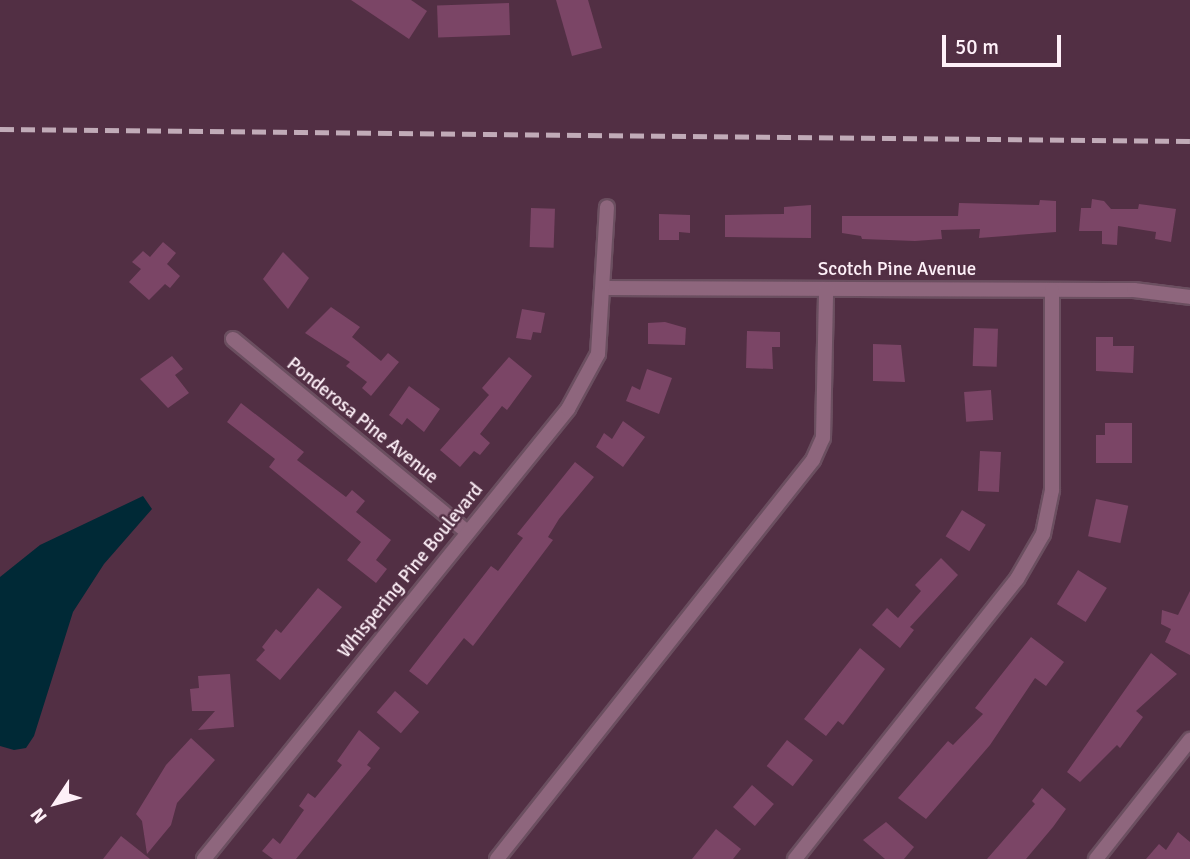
<!DOCTYPE html>
<style>
body{margin:0}
#map{position:relative;width:1190px;height:859px;overflow:hidden;background:#522f44;font-family:Signika,sans-serif}
div>[style]{position:absolute}
.water>*{inset:0;background:#002936}
.building>*{inset:0;background:#7b4566;transform-origin:0 0}
.roads{filter:drop-shadow(2px 0 #6b4f60) drop-shadow(-2px 0 #6b4f60) drop-shadow(0 2px #6b4f60) drop-shadow(0 -2px #6b4f60)}
.minor>*{height:14px;margin:-7px;padding:0 7px;transform-origin:7px;border-radius:7px;background:#8e667d}
.rail>*{height:4.5px;margin-top:-2.25px;transform-origin:0;background:repeating-linear-gradient(90deg,#c1abb8 0 14px,transparent 0 21px)}
span{translate:-50% -50%;white-space:nowrap;text-align:center;line-height:1.15;-webkit-text-stroke:5px #522f44;paint-order:stroke}
.street-label{font-size:19px;color:#fef0f8}
.north{position:absolute;left:21px;top:768px;width:70px;height:70px;-webkit-text-stroke:5px #522f44;paint-order:stroke;rotate:234deg;font-size:19px;font-weight:700;line-height:28px;text-align:center;color:#fef0f8}
.north::after{content:'';display:block;margin:auto;width:24px;height:32px;background:#fef0f8;clip-path:polygon(50% 0,100% 100%,50% 72%,0 100%)}
.scale{position:absolute;left:942px;top:35px;width:119px;height:32px;box-sizing:border-box;border:4px solid #fef0f8;border-top:0;padding-left:9px;font-size:21px;line-height:24px;white-space:nowrap;color:#fef0f8;-webkit-text-stroke:5px #522f44;paint-order:stroke}
</style>
<div id="map">
<div class="water">
<i style="clip-path:polygon(143px 496px,152px 509px,104px 564px,73px 612px,34px 736px,26px 748px,14px 750px,0 746px,0 577px,40px 545px)"></i>
</div>
<div class="building">
<i style="clip-path:polygon(351px 0,411px 0,427px 11px,409px 39px)"></i>
<i style="clip-path:polygon(556px 0,588px 0,602px 48px,572px 56px)"></i>
<i style="left:509px;top:3px;width:32px;height:72px;rotate:88deg"></i>
<i style="clip-path:polygon(1092px 199px,1104px 201px,1111px 209px,1138px 209px,1139px 204px,1176px 209px,1171px 242px,1155px 239px,1156px 232px,1118px 226px,1117px 245px,1102px 244px,1102px 231px,1079px 231px,1081px 208px,1091px 208px)"></i>
<i style="clip-path:polygon(1040px 200px,1056px 201px,1056px 232px,979px 238px,980px 229px,941px 230px,942px 239px,915px 241px,862px 239px,861px 236px,842px 233px,842px 216px,958px 216px,959px 203px,1039px 205px)"></i>
<i style="clip-path:polygon(811px 205px,811px 238px,725px 237px,725px 215px,784px 214px,784px 207px)"></i>
<i style="left:531px;top:208px;width:24px;height:39px;rotate:2deg"></i>
<i style="clip-path:polygon(659px 214px,690px 215px,690px 233px,679px 232px,679px 240px,659px 240px)"></i>
<i style="clip-path:polygon(163px 242px,176px 253px,167px 264px,180px 276px,170px 288px,165px 284px,149px 300px,129px 282px,141px 269px,132px 262px,143px 251px,150px 257px)"></i>
<i style="clip-path:polygon(283px 252px,309px 278px,288px 309px,263px 279px)"></i>
<i style="clip-path:polygon(331px 307px,360px 327px,352px 337px,381px 361px,388px 353px,399px 362px,371px 396px,362px 388px,367px 382px,346px 366px,350px 362px,305px 333px)"></i>
<i style="clip-path:polygon(522px 309px,545px 313px,541px 333px,533px 332px,531px 340px,516px 338px)"></i>
<i style="clip-path:polygon(665px 322px,686px 328px,685px 345px,648px 344px,648px 323px)"></i>
<i style="left:974px;top:328px;width:24px;height:38px;rotate:2deg"></i>
<i style="clip-path:polygon(747px 331px,780px 332px,780px 347px,772px 347px,773px 369px,746px 368px)"></i>
<i style="clip-path:polygon(1096px 337px,1113px 337px,1113px 346px,1134px 346px,1133px 373px,1096px 371px)"></i>
<i style="clip-path:polygon(873px 344px,901px 345px,905px 382px,873px 381px)"></i>
<i style="clip-path:polygon(172px 356px,183px 369px,175px 375px,189px 393px,168px 408px,140px 379px)"></i>
<i style="clip-path:polygon(509px 357px,532px 376px,507px 410px,502px 406px,480px 434px,490px 443px,480px 455px,474px 451px,460px 467px,440px 450px,489px 395px,482px 388px)"></i>
<i style="clip-path:polygon(647px 369px,672px 378px,659px 414px,626px 401px,632px 386px,640px 390px)"></i>
<i style="clip-path:polygon(409px 386px,440px 409px,424px 432px,407px 418px,402px 425px,389px 415px)"></i>
<i style="left:991px;top:390px;width:30px;height:27px;rotate:86deg"></i>
<i style="clip-path:polygon(241px 403px,304px 452px,297px 460px,346px 497px,352px 490px,365px 501px,356px 512px,391px 540px,376px 560px,387px 569px,376px 583px,347px 560px,361px 542px,269px 467px,275px 459px,227px 422px)"></i>
<i style="clip-path:polygon(623px 421px,645px 437px,623px 467px,596px 447px,604px 433px,612px 439px)"></i>
<i style="clip-path:polygon(1105px 423px,1132px 423px,1132px 463px,1096px 463px,1096px 435px,1105px 435px)"></i>
<i style="left:980px;top:451px;width:21px;height:40px;rotate:3deg"></i>
<i style="clip-path:polygon(575px 462px,594px 477px,559px 519px,548px 537px,553px 540px,473px 646px,464px 638px,427px 685px,409px 671px,491px 566px,498px 571px,523px 538px,517px 534px)"></i>
<i style="left:1096px;top:499px;width:33px;height:38px;rotate:12deg"></i>
<i style="left:962px;top:510px;width:28px;height:31px;rotate:32deg"></i>
<i style="clip-path:polygon(941px 558px,958px 575px,910px 627px,914px 630px,900px 648px,872px 625px,887px 608px,898px 618px,921px 591px,915px 585px)"></i>
<i style="left:1078px;top:570px;width:34px;height:40px;rotate:32deg"></i>
<i style="clip-path:polygon(318px 588px,342px 607px,280px 680px,256px 660px,265px 650px,262px 647px,276px 629px,281px 633px)"></i>
<i style="clip-path:polygon(1190px 591px,1190px 655px,1165px 642px,1171px 629px,1161px 624px,1162px 610px,1178px 615px)"></i>
<i style="clip-path:polygon(1031px 637px,1064px 662px,1046px 686px,1035px 678px,990px 745px,926px 819px,898px 798px,948px 741px,953px 745px,983px 714px,975px 708px)"></i>
<i style="clip-path:polygon(860px 648px,885px 669px,843px 725px,838px 721px,826px 736px,804px 719px)"></i>
<i style="clip-path:polygon(1151px 653px,1177px 674px,1136px 711px,1143px 717px,1120px 748px,1117px 745px,1080px 782px,1067px 772px)"></i>
<i style="clip-path:polygon(230px 674px,234px 727px,198px 730px,215px 711px,192px 711px,190px 689px,199px 688px,198px 676px)"></i>
<i style="left:395px;top:691px;width:32px;height:28px;rotate:41deg"></i>
<i style="clip-path:polygon(359px 730px,380px 748px,367px 765px,371px 768px,296px 859px,273px 859px,262px 851px,273px 838px,280px 844px,304px 810px,299px 806px,308px 793px,315px 798px,342px 765px,337px 761px)"></i>
<i style="clip-path:polygon(191px 738px,215px 760px,177px 803px,171px 825px,147px 854px,142px 821px,136px 814px,166px 765px)"></i>
<i style="left:787px;top:740px;width:33px;height:33px;rotate:38deg"></i>
<i style="left:752px;top:785px;width:29px;height:29px;rotate:41deg"></i>
<i style="clip-path:polygon(1042px 788px,1066px 809px,1053px 827px,1026px 859px,987px 859px,1035px 804px,1032px 801px)"></i>
<i style="clip-path:polygon(886px 822px,914px 847px,904px 859px,885px 859px,863px 840px)"></i>
<i style="clip-path:polygon(716px 829px,741px 849px,733px 859px,692px 859px)"></i>
<i style="clip-path:polygon(1178px 832px,1190px 842px,1190px 859px,1146px 859px,1159px 844px,1166px 850px)"></i>
<i style="clip-path:polygon(121px 836px,150px 859px,103px 859px)"></i>
</div>
<div class="roads">
<div class="minor">
<i style="left:603px;top:288px;width:531px;rotate:0.22deg"></i>
<i style="left:1134px;top:290px;width:56px;rotate:7.1deg"></i>
<i style="left:233px;top:339px;width:303px;rotate:39.5deg"></i>
<i style="left:204px;top:859px;width:579px;rotate:-51.03deg"></i>
<i style="left:568px;top:409px;width:63px;rotate:-61.4deg"></i>
<i style="left:598px;top:354px;width:147px;rotate:-86.5deg"></i>
<i style="left:497px;top:859px;width:509px;rotate:-51.62deg"></i>
<i style="left:813px;top:460px;width:24px;rotate:-66deg"></i>
<i style="left:823px;top:438px;width:149px;rotate:-88.8deg"></i>
<i style="left:795px;top:859px;width:357px;rotate:-51.6deg"></i>
<i style="left:1017px;top:579px;width:52px;rotate:-60deg"></i>
<i style="left:1043px;top:534px;width:45px;rotate:-78.4deg"></i>
<i style="left:1052px;top:490px;width:200px;rotate:-90deg"></i>
<i style="left:1096px;top:859px;width:152px;rotate:-51.7deg"></i>
</div>
</div>
<div class="rail">
<i style="left:0;top:129px;width:1190px;rotate:0.58deg"></i>
</div>
<div class="street-label">
<span style="left:897px;top:270px">Scotch Pine Avenue</span>
<span style="left:362px;top:421px;rotate:39deg">Ponderosa Pine Avenue</span>
<span style="left:411px;top:571px;rotate:-51deg">Whispering Pine Boulevard</span>
</div>
<div class="north">N</div>
<div class="scale">50 m</div>
</div>
